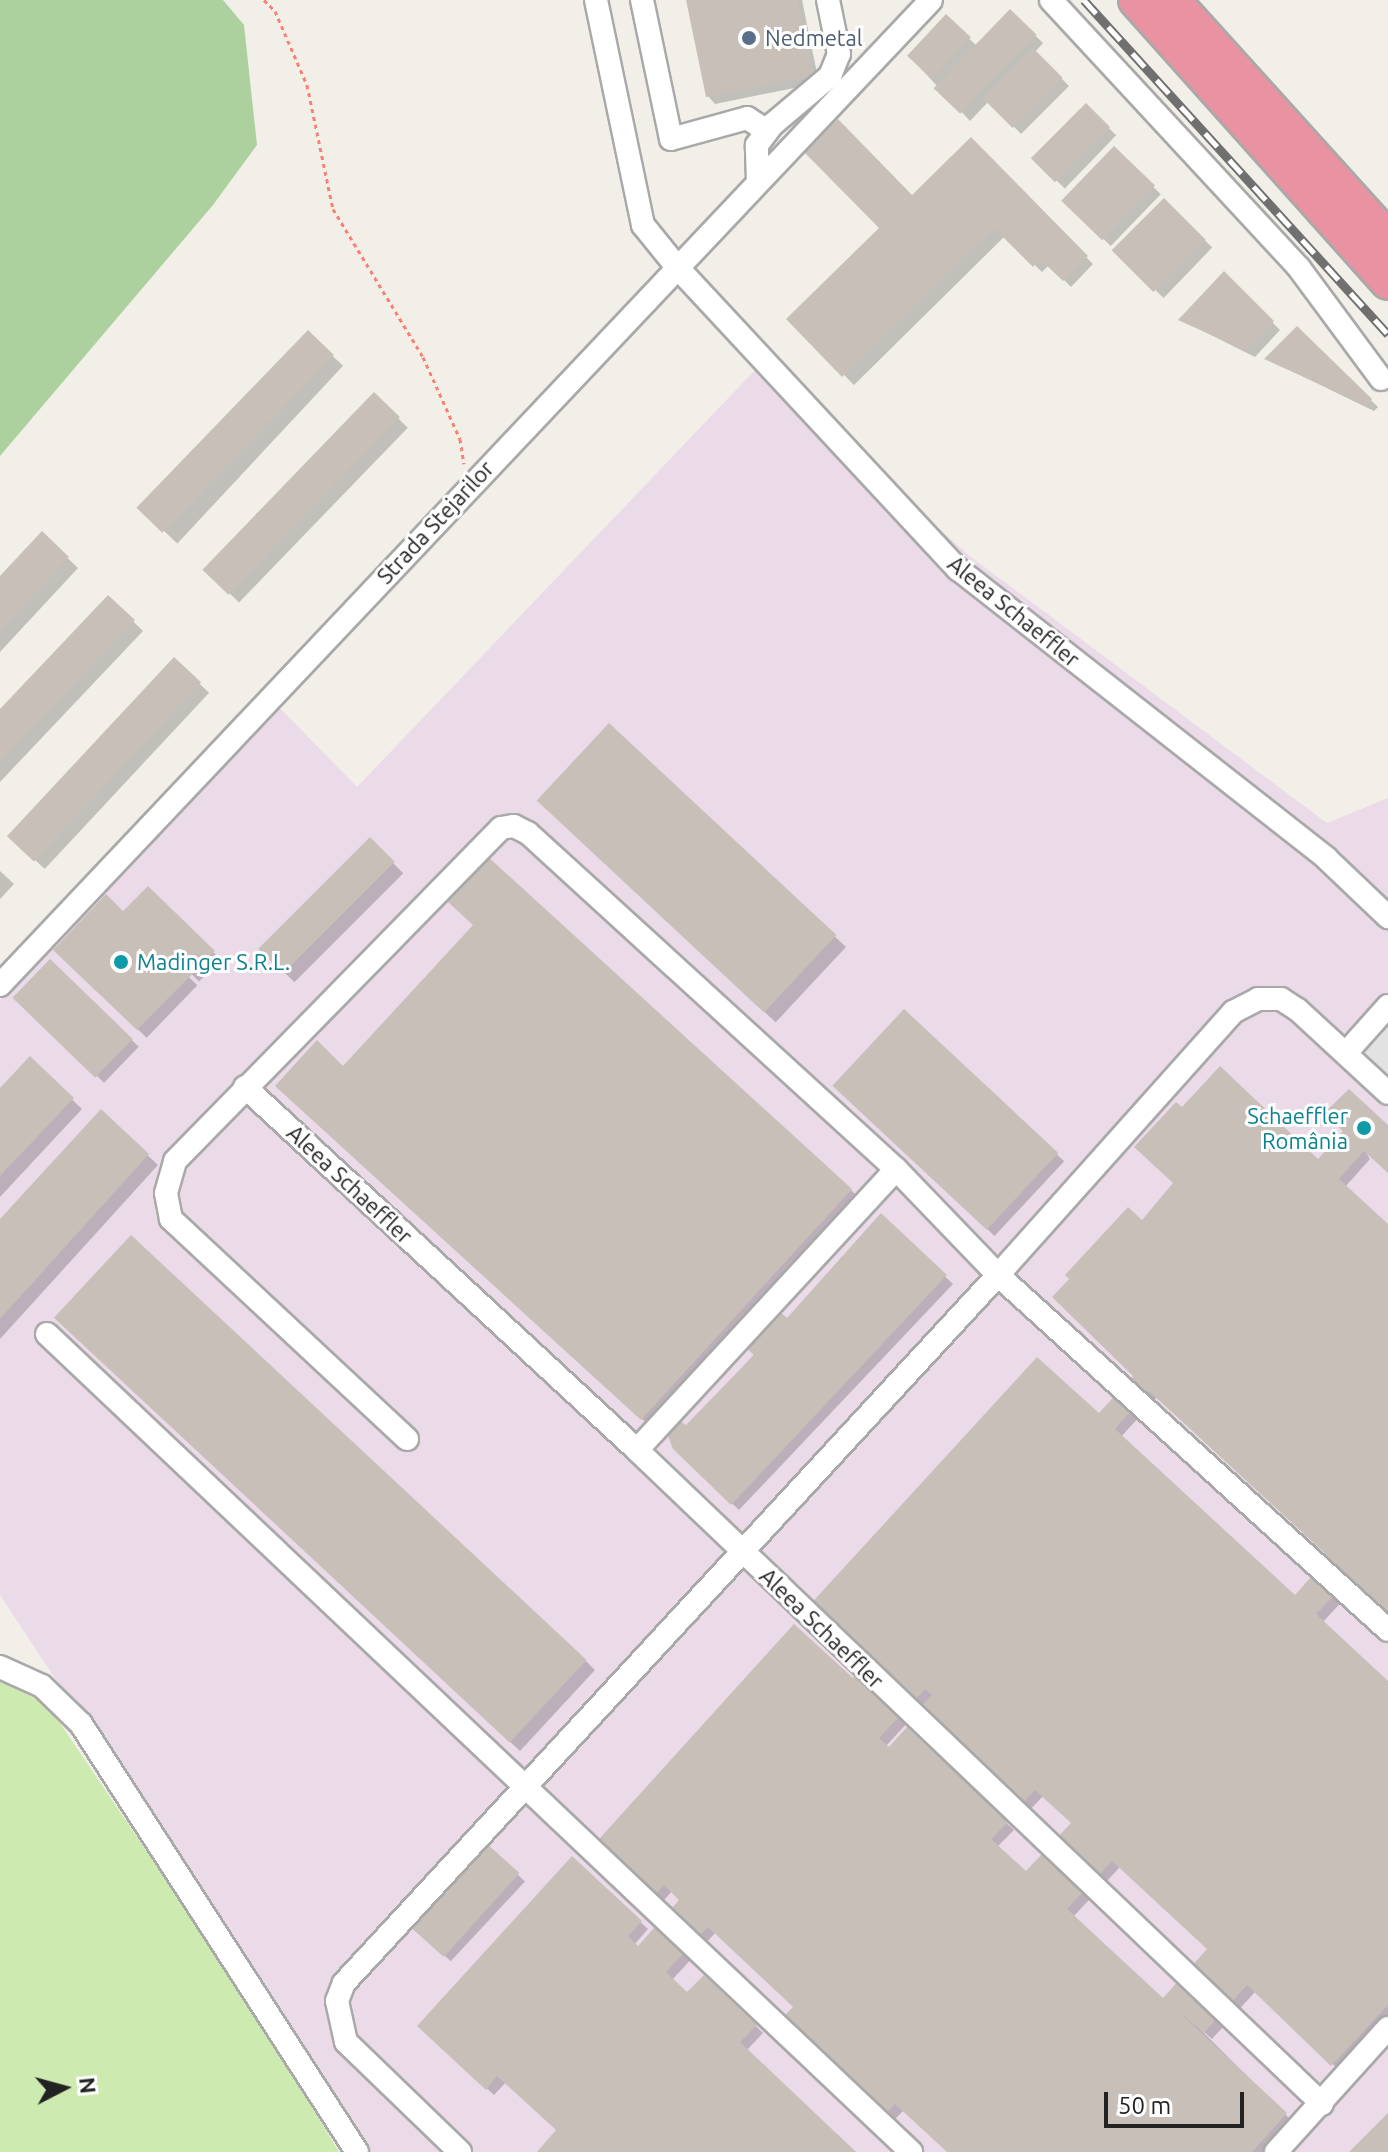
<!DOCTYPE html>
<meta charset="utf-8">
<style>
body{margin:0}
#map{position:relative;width:1388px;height:2152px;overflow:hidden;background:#f2efe9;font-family:Ubuntu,sans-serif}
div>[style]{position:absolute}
.industrial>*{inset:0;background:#ebdbe8}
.grass>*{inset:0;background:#cdebb0}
.forest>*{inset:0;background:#add19e}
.parking>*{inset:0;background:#e2e2e2}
.shadow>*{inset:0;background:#0003;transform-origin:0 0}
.building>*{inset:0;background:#c7bfb8;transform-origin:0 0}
.path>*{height:3px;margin-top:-1.5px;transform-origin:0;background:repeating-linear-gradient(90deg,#fa8072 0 4px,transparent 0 8px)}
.roads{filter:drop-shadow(2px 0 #a9a9a9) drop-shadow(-2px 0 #a9a9a9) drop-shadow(0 2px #a9a9a9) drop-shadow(0 -2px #a9a9a9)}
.minor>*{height:22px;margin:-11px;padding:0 11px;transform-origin:11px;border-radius:11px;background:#fff}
.highway>*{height:34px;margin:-17px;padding:0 17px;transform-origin:17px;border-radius:17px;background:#e892a2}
.rail>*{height:9px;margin-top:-4.5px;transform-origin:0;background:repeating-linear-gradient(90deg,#fff 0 18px,#707070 0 36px);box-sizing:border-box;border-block:2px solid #707070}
.dots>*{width:22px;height:22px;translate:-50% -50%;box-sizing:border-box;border:4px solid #fff;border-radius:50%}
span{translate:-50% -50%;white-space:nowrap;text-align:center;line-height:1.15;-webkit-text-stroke:6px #fff;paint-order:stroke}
.service-label{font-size:22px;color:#4e5e75}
.left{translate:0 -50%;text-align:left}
.street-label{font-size:22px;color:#222}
.culture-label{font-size:22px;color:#0d838f}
.right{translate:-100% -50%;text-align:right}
.north{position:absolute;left:24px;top:2048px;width:80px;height:80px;-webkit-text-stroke:6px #fff;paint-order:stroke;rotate:84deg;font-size:22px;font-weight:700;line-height:32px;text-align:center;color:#222}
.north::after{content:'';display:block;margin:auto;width:28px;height:36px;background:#222;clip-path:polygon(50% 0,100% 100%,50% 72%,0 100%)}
.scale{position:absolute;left:1104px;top:2092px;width:140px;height:36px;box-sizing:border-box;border:4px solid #222;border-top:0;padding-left:10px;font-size:24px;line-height:28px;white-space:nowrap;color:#222;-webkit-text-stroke:6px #fff;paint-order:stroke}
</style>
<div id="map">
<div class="industrial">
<i style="clip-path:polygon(757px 368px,971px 557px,1327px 823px,1388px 798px,1388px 2152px,367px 2152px,0 1595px,0 999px,275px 703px,357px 787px)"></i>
</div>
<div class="grass">
<i style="clip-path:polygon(0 1681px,47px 1704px,242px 1992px,339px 2152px,0 2152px)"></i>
</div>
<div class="forest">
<i style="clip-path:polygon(0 0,223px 0,244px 25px,257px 145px,213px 205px,0 456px)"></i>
</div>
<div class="parking">
<i style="clip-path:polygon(1388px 1006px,1388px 1093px,1346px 1053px)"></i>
</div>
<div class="shadow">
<i style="clip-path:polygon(688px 0,802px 0,819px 83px,715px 104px,708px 96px)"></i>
<i style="clip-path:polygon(1010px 12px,1043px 43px,1035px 52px,1069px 86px,1021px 134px,989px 101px,970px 121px,909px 56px,946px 17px,978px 47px)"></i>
<i style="left:1086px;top:106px;width:42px;height:74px;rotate:44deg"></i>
<i style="left:1114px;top:149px;width:65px;height:72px;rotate:44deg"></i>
<i style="clip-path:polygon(912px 197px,1036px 207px,1093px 264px,1071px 287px,1049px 265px,1042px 272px,1005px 236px,854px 385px,789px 319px)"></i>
<i style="left:1164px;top:201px;width:67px;height:70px;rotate:44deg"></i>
<i style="clip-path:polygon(1224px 274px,1280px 330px,1255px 357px,1181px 320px)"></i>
<i style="clip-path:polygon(1297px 329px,1378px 407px,1374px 411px,1267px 359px)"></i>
<i style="left:308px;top:333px;width:48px;height:243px;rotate:43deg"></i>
<i style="left:374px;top:395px;width:47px;height:243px;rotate:44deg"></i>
<i style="clip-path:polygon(42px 534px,78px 568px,0 652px,0 579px)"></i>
<i style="clip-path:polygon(108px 597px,143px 631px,0 782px,0 711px)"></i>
<i style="left:174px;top:660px;width:48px;height:241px;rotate:43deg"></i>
<i style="left:609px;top:726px;width:324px;height:103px;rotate:43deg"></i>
<i style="left:370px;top:840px;width:47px;height:154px;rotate:45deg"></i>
<i style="clip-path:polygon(0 871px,14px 884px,0 899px)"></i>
<i style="left:148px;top:889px;width:101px;height:31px;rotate:44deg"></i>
<i style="left:106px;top:897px;width:127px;height:73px;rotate:44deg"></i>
<i style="left:51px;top:962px;width:122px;height:50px;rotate:44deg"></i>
<i style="left:904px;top:1012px;width:219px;height:102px;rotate:43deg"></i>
<i style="clip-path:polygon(30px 1059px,82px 1109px,0 1197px,0 1091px)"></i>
<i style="clip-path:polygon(343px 1069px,851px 1190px,861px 1200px,652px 1428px,288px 1096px)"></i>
<i style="clip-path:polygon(evenodd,1182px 1110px,1318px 1162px,1388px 1128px,1388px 1170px,1364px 1149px,1370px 1159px,1345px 1187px,1388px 1226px,1388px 1610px,1359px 1583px,1322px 1623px,1388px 1683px,1388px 2019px,1340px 2071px,1256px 1991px,1212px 2039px,1196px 2025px,1293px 2122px,1265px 2152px,950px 2152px,904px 2110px,892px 2122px,796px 2007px,716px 1932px,672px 1980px,687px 1994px,704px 1978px,756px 2026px,763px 2033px,746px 2051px,856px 2152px,540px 2152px,558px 2130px,506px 2082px,494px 2095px,420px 2026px,572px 1859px,648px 1929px,634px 1945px,639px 1949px,682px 1900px,672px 1891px,657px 1908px,593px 1849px,853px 1680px,1135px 1376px,1142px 1223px,1176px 1184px,1182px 1110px,1157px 1397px,1331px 1558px,1295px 1597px,1121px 1437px,1157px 1397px,1182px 1110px,920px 1709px,1030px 1810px,1043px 1796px,1073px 1823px,1027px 1874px,997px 1847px,1014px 1830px,907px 1730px,890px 1749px,886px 1746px,920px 1709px,1182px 1110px,1120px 1867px,1210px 1949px,1163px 2001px,1073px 1917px,1120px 1867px)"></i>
<i style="clip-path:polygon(101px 1112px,158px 1165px,0 1339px,0 1222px)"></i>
<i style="clip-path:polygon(881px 1216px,953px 1284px,739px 1510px,674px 1448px,687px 1428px)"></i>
<i style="clip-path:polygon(108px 1367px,585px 1660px,595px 1670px,520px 1751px)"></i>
<i style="left:487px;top:1846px;width:52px;height:109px;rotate:43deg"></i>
</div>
<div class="building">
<i style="clip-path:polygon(686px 0,797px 0,813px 76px,706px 97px)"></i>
<i style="left:1010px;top:9px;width:37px;height:110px;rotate:44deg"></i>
<i style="left:946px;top:14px;width:34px;height:57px;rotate:43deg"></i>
<i style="left:1033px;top:48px;width:42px;height:71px;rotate:45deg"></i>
<i style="left:1086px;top:103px;width:34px;height:78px;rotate:45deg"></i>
<i style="clip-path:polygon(838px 119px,912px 195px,971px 137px,1088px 256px,1063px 281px,1040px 259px,1033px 267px,994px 228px,842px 377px,786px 319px,879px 228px,804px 152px)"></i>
<i style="left:1114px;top:146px;width:57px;height:76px;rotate:44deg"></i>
<i style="left:1164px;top:198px;width:59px;height:74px;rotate:45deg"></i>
<i style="clip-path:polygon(1224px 271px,1274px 321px,1247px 351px,1178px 320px)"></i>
<i style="clip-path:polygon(1297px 326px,1372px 399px,1366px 405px,1264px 359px)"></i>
<i style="left:308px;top:330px;width:36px;height:247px;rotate:44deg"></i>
<i style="left:374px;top:392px;width:36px;height:247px;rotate:44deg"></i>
<i style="clip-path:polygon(42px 531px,69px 557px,0 631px,0 576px)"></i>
<i style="clip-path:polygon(108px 595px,135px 620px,0 762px,0 709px)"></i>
<i style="left:174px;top:657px;width:37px;height:245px;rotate:43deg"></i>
<i style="left:609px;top:723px;width:311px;height:106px;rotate:43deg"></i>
<i style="left:370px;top:837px;width:35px;height:158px;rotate:45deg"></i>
<i style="clip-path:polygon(486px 855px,852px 1189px,641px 1420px,275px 1086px,317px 1040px,343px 1066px,473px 925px,448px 902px)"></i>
<i style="clip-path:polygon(148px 886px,215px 951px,137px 1030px,53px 950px,106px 894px,123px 911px)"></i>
<i style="left:50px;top:959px;width:115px;height:54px;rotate:44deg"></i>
<i style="left:904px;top:1009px;width:211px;height:105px;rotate:43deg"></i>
<i style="clip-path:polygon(30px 1056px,74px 1098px,0 1176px,0 1088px)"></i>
<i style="clip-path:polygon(evenodd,1220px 1066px,1318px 1159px,1343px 1131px,1323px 1114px,1349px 1089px,1388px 1125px,1388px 1173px,1364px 1151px,1339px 1179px,1388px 1224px,1388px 1612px,1351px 1578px,1316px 1614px,1388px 1681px,1388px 2005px,1331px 2066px,1247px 1985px,1204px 2033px,1178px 2011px,1287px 2113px,1252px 2152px,947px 2152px,895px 2104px,883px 2116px,780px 2020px,793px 2007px,708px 1927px,666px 1972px,687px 1992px,704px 1975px,757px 2025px,740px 2042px,856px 2152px,537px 2152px,556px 2130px,497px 2076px,486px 2090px,417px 2026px,572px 1856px,642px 1921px,628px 1936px,638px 1946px,679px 1900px,664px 1885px,648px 1902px,590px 1849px,794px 1624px,853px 1678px,865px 1665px,806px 1609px,1037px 1357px,1099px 1413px,1133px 1376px,1052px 1297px,1069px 1279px,1065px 1275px,1128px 1207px,1142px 1220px,1173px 1183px,1134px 1147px,1176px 1102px,1182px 1107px,1220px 1066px,1149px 1391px,1329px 1557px,1295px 1595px,1115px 1429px,1149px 1391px,1220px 1066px,925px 1689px,932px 1695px,918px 1710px,1022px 1804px,1035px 1790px,1071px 1823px,1026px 1871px,991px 1839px,1009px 1821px,907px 1727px,889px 1747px,879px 1738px,925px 1689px,1220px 1066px,1112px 1861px,1207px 1949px,1163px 1998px,1067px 1909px,1112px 1861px)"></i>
<i style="clip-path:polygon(101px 1109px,149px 1154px,0 1319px,0 1219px)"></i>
<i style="clip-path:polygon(881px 1213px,947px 1275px,731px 1505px,673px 1449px,667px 1433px,679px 1420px,686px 1425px,754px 1355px,745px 1347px,778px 1310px,787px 1318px)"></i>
<i style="left:131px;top:1235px;width:623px;height:113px;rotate:43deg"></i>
<i style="left:486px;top:1843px;width:45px;height:113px;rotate:42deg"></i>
<i style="clip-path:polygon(1388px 2113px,1388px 2152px,1349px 2152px)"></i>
</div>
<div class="path">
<i style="left:264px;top:0;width:16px;rotate:45deg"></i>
<i style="left:275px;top:11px;width:81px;rotate:66.6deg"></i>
<i style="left:307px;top:85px;width:127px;rotate:78.2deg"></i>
<i style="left:333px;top:209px;width:173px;rotate:58.7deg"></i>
<i style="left:423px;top:357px;width:90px;rotate:65.7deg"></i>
<i style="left:460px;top:439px;width:25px;rotate:81deg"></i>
</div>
<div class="roads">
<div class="minor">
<i style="left:596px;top:0;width:230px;rotate:78.2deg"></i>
<i style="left:643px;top:225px;width:54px;rotate:51deg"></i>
<i style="left:677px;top:267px;width:413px;rotate:47.1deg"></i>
<i style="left:958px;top:569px;width:468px;rotate:38.1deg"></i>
<i style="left:1326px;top:858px;width:86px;rotate:43.6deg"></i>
<i style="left:642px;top:0;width:142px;rotate:78.2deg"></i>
<i style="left:671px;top:139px;width:79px;rotate:-15.4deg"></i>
<i style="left:747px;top:118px;width:24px;rotate:33deg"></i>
<i style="left:1051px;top:0;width:365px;rotate:47.2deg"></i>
<i style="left:1299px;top:268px;width:138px;rotate:53.5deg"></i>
<i style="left:758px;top:181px;width:36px;rotate:-92deg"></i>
<i style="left:757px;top:145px;width:26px;rotate:-53deg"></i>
<i style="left:773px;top:124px;width:75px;rotate:-40.1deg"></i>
<i style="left:830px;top:76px;width:24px;rotate:-68deg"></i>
<i style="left:839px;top:54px;width:55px;rotate:-101.5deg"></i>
<i style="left:0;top:985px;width:1355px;rotate:-46.61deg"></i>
<i style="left:1346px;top:1053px;width:63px;rotate:-48.2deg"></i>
<i style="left:245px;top:1087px;width:534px;rotate:42.8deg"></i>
<i style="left:637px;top:1450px;width:947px;rotate:43.67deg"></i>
<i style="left:47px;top:1334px;width:1190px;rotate:43.43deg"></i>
<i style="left:407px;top:1439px;width:323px;rotate:-137deg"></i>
<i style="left:171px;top:1219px;width:26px;rotate:-101deg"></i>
<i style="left:166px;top:1193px;width:33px;rotate:-74deg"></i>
<i style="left:175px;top:1161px;width:466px;rotate:-45.6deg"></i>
<i style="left:501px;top:828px;width:13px;rotate:-9deg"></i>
<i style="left:514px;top:826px;width:16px;rotate:27deg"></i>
<i style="left:528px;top:833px;width:498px;rotate:42.4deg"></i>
<i style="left:896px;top:1169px;width:147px;rotate:46.1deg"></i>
<i style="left:998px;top:1275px;width:353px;rotate:-48.2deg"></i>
<i style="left:1233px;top:1012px;width:28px;rotate:-27deg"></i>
<i style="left:1258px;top:999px;width:23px"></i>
<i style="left:1281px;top:999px;width:20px;rotate:33deg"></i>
<i style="left:1298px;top:1010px;width:122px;rotate:42.7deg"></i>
<i style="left:637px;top:1450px;width:382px;rotate:-47.3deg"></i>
<i style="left:0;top:1667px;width:46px;rotate:24.3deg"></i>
<i style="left:42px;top:1686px;width:54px;rotate:44.3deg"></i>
<i style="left:81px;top:1724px;width:509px;rotate:57.18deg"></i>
<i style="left:460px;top:2152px;width:158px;rotate:-136deg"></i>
<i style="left:346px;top:2042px;width:42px;rotate:-102.4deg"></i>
<i style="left:337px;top:2001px;width:19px;rotate:-69deg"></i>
<i style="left:344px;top:1983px;width:964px;rotate:-47.27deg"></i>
<i style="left:998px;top:1275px;width:527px;rotate:42.31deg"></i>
<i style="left:1276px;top:2152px;width:167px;rotate:-47.9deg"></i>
</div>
<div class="highway">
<i style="left:1136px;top:0;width:378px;rotate:48.2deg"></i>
<i style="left:1172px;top:0;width:322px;rotate:47.9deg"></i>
</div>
</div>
<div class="rail">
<i style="left:1084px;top:0;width:452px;rotate:47.7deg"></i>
</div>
<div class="dots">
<i style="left:749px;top:38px;background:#5c6f8a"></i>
<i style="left:121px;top:962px;background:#0f9aa8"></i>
<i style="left:1364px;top:1128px;background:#0f9aa8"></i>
</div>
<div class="service-label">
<span class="left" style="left:765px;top:38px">Nedmetal</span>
</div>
<div class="street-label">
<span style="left:435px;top:522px;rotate:-47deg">Strada Stejarilor</span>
<span style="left:1014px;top:611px;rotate:39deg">Aleea Schaeffler</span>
<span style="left:350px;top:1184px;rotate:43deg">Aleea Schaeffler</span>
<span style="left:822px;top:1628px;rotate:44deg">Aleea Schaeffler</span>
</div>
<div class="culture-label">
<span class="left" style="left:137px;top:962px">Madinger S.R.L.</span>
<span class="right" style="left:1348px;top:1128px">Schaeffler<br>România</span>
</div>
<div class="north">N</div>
<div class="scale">50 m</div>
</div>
